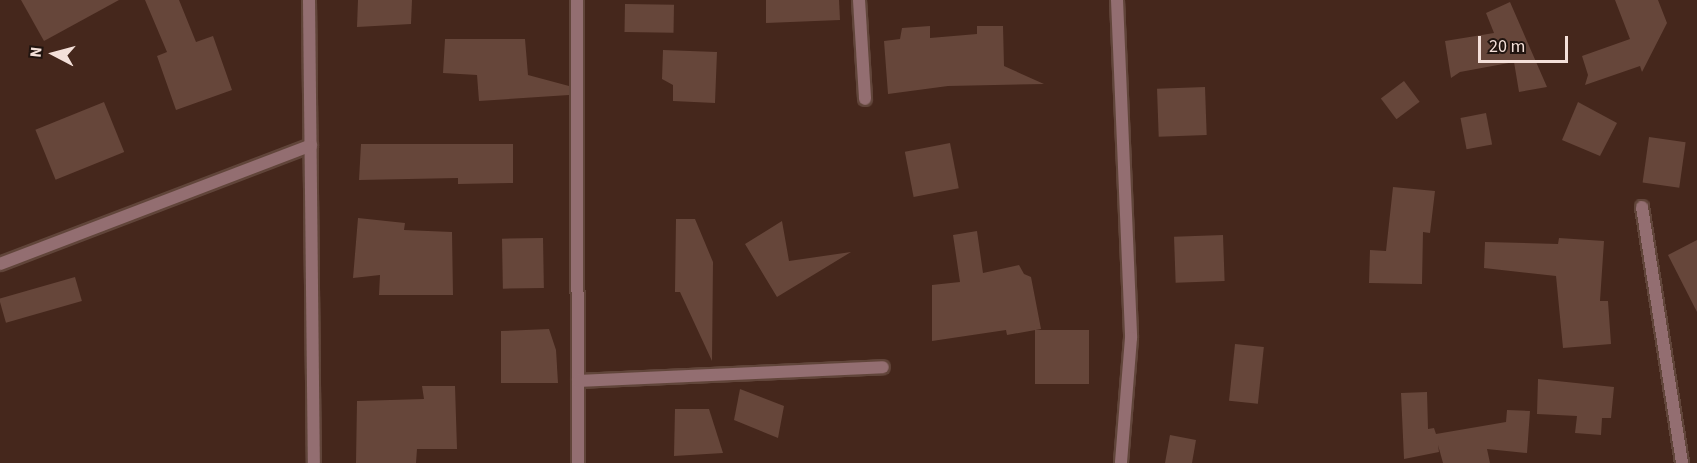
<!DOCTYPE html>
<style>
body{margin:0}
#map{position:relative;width:1697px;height:463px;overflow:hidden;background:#45271c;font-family:"Source Sans 3",sans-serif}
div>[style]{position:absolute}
.building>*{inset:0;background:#66463a;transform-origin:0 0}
.roads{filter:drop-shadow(2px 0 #61453a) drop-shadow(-2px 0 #61453a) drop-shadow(0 2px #61453a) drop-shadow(0 -2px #61453a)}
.minor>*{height:12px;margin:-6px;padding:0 6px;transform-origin:6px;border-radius:6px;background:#936e71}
span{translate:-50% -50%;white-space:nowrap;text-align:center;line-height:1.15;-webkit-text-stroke:5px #21140f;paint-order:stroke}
.north{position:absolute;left:24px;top:24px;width:60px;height:60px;-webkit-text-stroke:4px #21140f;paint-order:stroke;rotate:276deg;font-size:16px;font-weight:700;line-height:24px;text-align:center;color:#f4e0d9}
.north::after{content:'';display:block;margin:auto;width:21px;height:27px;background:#f4e0d9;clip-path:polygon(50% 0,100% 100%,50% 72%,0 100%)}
.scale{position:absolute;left:1478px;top:36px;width:90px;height:27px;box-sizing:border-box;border:3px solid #f4e0d9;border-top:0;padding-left:8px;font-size:18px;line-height:21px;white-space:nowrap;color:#f4e0d9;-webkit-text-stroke:4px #21140f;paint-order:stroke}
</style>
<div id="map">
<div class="building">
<i style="clip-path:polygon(21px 0,119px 0,44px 41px)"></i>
<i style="clip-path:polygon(145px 0,179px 0,196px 42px,213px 36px,232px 90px,176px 110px,157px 56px,167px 52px)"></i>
<i style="clip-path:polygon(358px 0,412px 0,411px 24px,357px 27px)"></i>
<i style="clip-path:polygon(766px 0,839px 0,840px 20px,766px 23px)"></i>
<i style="clip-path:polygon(1615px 0,1658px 0,1667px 23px,1642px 72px,1640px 66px,1585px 85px,1588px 75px,1582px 56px,1630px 39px)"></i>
<i style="clip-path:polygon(1510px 2px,1547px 87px,1519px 92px,1514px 62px,1460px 72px,1451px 78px,1445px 41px,1494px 33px,1486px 13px)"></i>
<i style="left:625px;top:4px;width:49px;height:28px;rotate:1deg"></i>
<i style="clip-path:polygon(930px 26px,930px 38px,977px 34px,977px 26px,1003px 26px,1004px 66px,1044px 84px,948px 86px,888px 94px,884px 41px,900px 39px,902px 28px)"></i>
<i style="clip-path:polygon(445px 39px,525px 39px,528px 75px,569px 86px,569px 95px,479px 101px,477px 75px,443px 73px)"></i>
<i style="clip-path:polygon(663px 50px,717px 52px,715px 103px,673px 101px,673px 85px,662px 79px)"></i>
<i style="left:1404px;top:81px;width:26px;height:29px;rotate:53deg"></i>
<i style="left:1205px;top:87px;width:48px;height:48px;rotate:88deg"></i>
<i style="left:104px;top:102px;width:54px;height:74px;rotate:68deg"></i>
<i style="clip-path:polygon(1578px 102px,1617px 123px,1600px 156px,1562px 140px)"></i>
<i style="left:1486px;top:113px;width:32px;height:26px;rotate:79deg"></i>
<i style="left:1649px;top:137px;width:37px;height:46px;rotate:8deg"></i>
<i style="left:950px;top:143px;width:46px;height:46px;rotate:79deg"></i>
<i style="clip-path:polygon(361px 144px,513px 144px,513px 183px,458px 184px,458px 178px,359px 180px)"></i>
<i style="clip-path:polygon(1393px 187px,1435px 191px,1430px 233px,1423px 232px,1422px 284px,1369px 283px,1370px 250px,1386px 251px)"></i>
<i style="clip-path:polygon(358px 218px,405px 223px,404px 230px,452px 232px,453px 295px,379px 295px,380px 275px,353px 278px)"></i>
<i style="clip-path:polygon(676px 219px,695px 219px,713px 262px,712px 361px,680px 292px,675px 292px)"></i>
<i style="clip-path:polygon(782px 221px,789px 261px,851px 252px,777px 297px,745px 244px)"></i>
<i style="clip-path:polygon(977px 231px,983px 273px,1019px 265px,1024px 274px,1031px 277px,1041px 329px,1007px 335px,1006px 330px,932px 341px,932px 285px,960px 282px,953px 235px)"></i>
<i style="left:1223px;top:235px;width:46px;height:49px;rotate:88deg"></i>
<i style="left:543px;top:238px;width:50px;height:41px;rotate:89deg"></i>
<i style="clip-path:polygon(1559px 238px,1604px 241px,1600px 301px,1608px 301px,1611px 344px,1563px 348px,1556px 276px,1484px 268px,1485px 242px,1558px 244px)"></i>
<i style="clip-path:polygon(1697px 240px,1697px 312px,1668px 255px)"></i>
<i style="left:75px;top:277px;width:25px;height:79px;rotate:74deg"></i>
<i style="clip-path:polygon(549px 329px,556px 350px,558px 383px,501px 383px,501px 331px)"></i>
<i style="left:1035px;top:330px;width:54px;height:54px"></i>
<i style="left:1235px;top:344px;width:29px;height:57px;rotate:6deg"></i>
<i style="clip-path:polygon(1538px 379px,1614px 387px,1611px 418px,1602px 418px,1601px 435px,1575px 433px,1577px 416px,1537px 414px)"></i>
<i style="clip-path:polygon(422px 386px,455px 386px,457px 449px,417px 449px,416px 463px,356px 463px,357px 401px,424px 399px)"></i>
<i style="clip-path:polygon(740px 389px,784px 406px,778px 438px,734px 420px)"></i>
<i style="clip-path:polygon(1427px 392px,1428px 429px,1434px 428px,1436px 434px,1506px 422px,1507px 410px,1530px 411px,1527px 453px,1487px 449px,1490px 463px,1443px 463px,1438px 445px,1439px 452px,1404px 459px,1401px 393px)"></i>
<i style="clip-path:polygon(675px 409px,709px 409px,723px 453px,674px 456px)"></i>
<i style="clip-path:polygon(1170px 435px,1196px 440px,1192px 463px,1165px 463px)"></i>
</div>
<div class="roads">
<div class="minor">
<i style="left:309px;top:0;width:463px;rotate:89.4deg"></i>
<i style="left:577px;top:0;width:463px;rotate:89.9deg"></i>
<i style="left:859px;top:0;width:99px;rotate:86.5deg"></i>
<i style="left:1117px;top:0;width:338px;rotate:87.6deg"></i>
<i style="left:1131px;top:338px;width:125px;rotate:94.6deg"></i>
<i style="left:1642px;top:207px;width:259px;rotate:81.1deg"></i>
<i style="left:0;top:264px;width:333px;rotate:-20.9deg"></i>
<i style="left:578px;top:381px;width:305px;rotate:-2.6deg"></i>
</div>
</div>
<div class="north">N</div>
<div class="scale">20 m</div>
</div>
